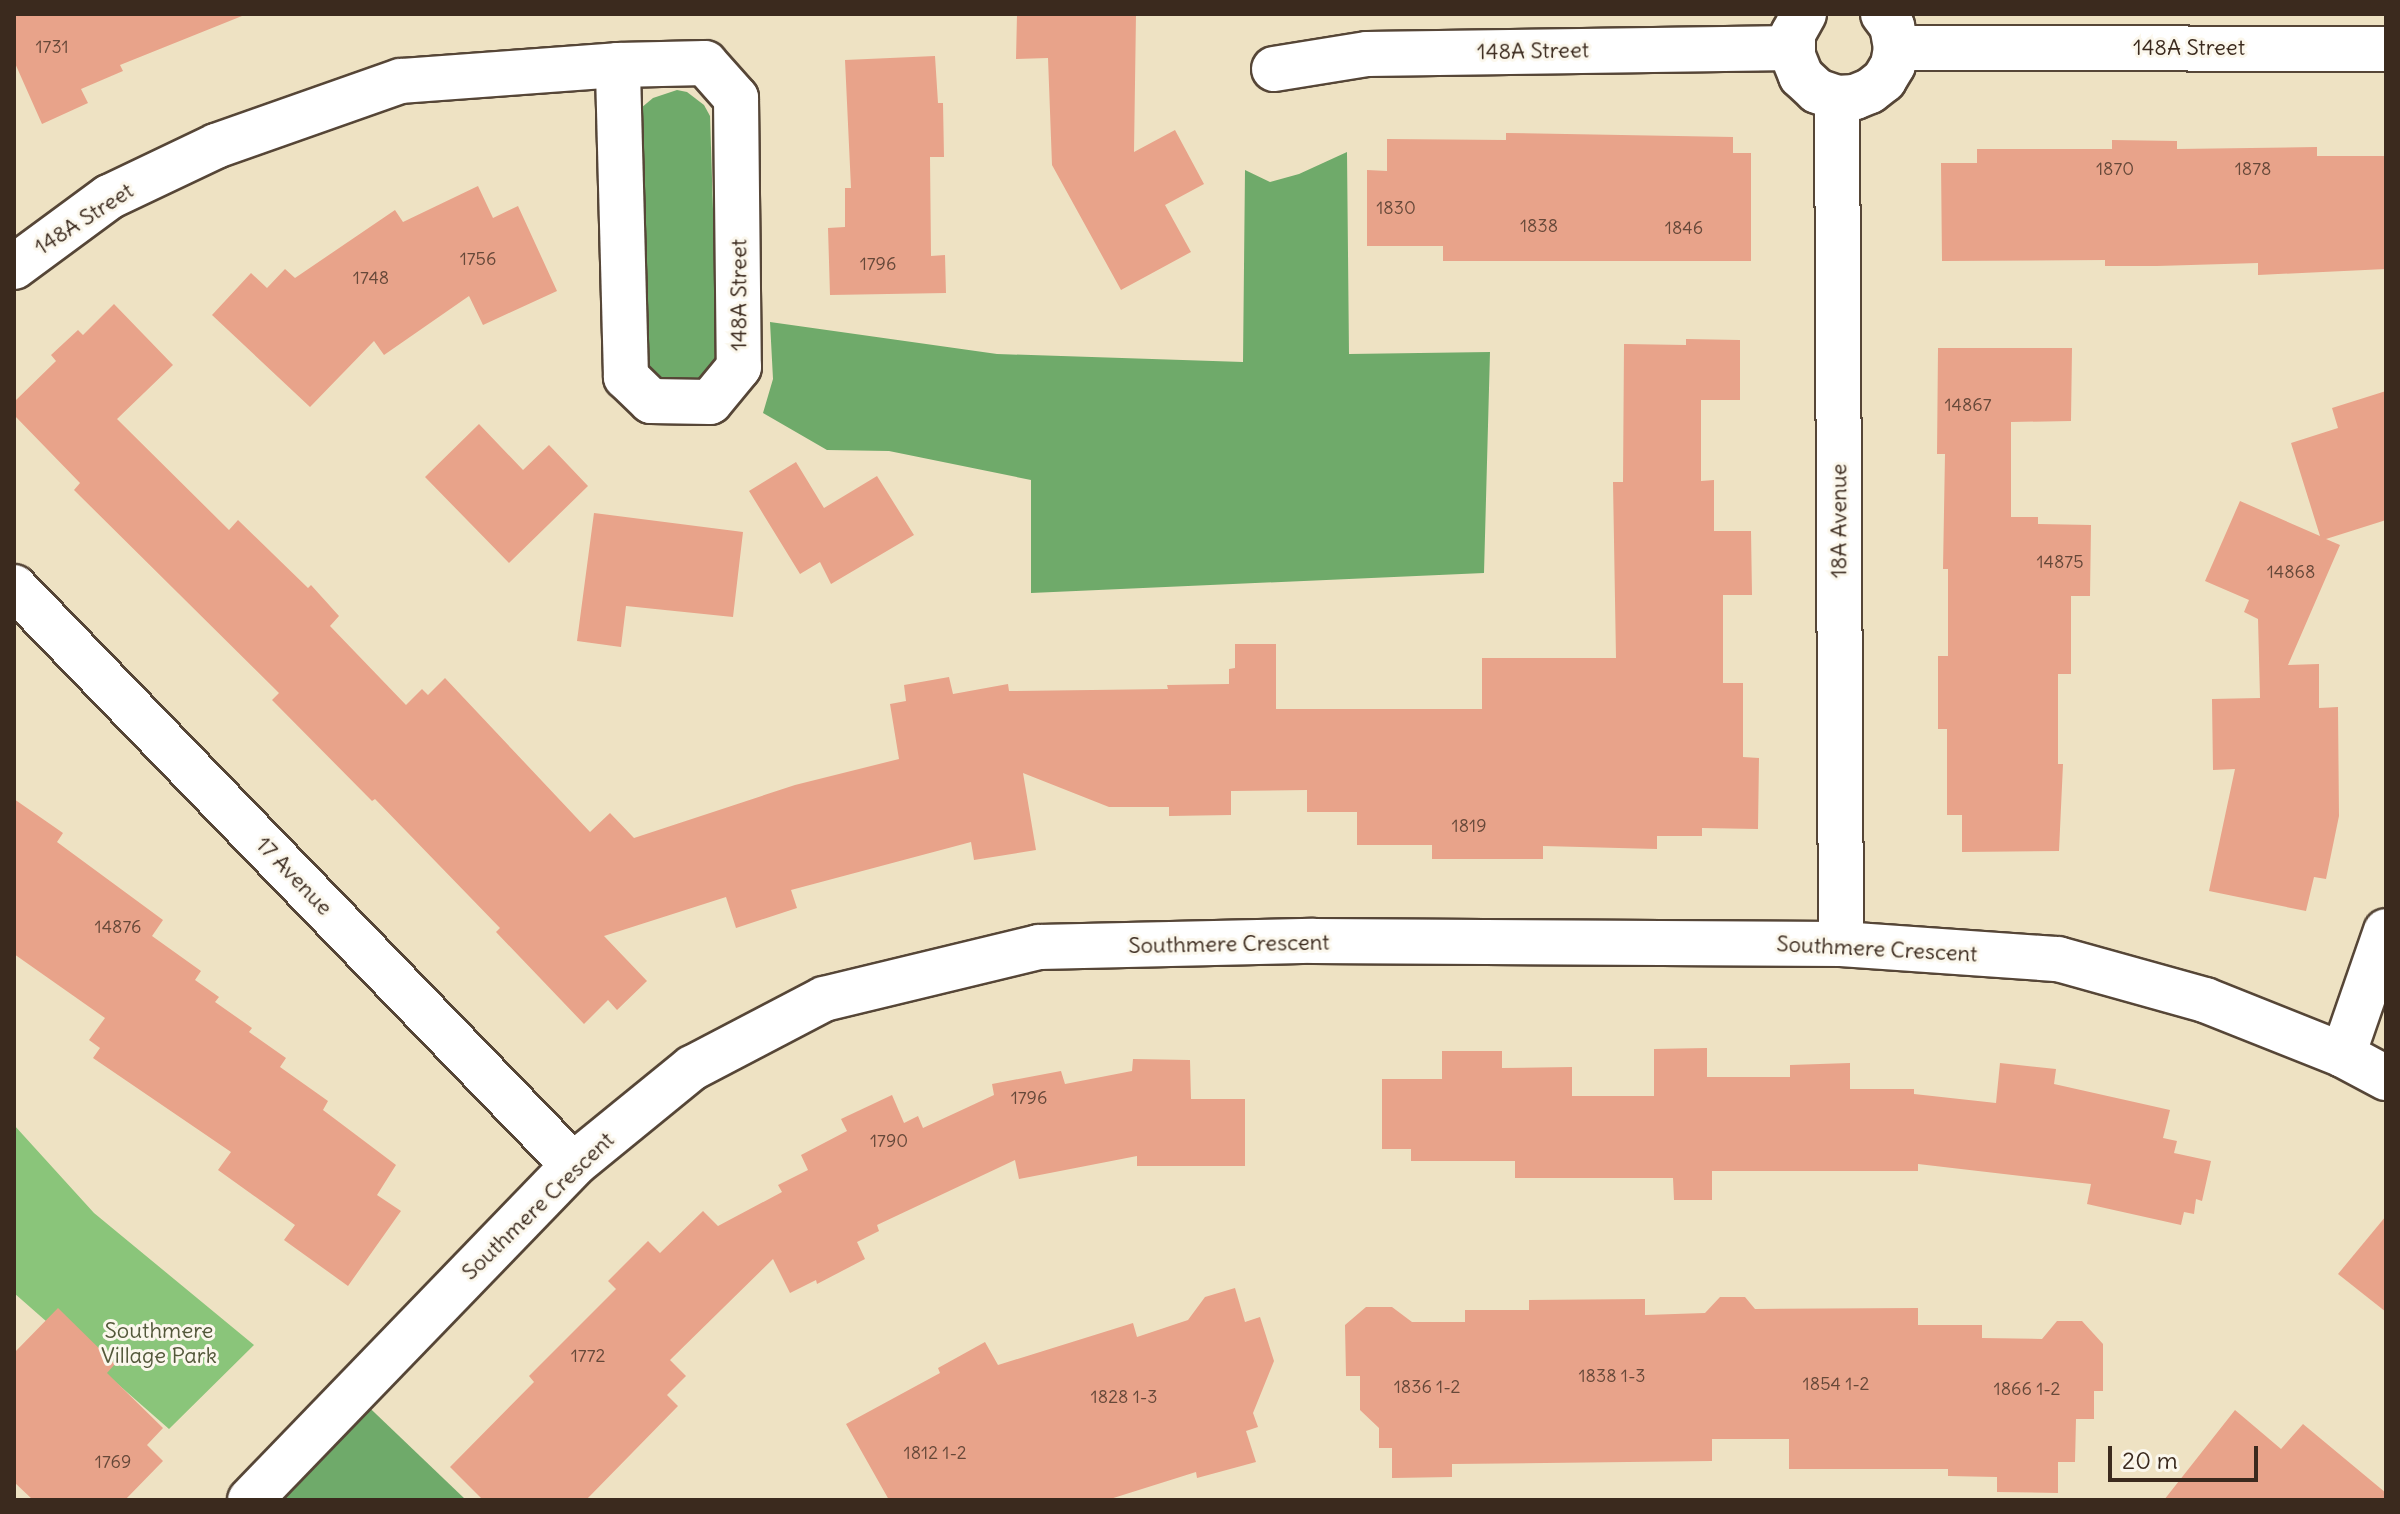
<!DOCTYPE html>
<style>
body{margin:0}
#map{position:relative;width:2400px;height:1514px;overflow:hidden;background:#eee2c3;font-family:Delius,sans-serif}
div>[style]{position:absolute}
.green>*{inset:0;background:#8ac57a}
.forest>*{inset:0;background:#6faa6a}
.building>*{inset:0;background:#e8a38a}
.roads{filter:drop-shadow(2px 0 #564637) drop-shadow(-2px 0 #564637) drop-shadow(0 2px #564637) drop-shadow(0 -2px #564637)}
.minor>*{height:44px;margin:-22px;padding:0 22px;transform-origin:22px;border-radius:22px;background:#fff}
span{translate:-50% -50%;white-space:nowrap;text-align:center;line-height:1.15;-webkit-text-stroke:6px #fbf7ec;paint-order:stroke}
.number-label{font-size:18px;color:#664839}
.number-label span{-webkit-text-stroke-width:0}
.street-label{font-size:22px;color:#3b2a1e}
.park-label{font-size:22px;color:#53583a}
.frame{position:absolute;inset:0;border:16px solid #3b2a1e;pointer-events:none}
.scale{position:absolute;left:2108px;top:1446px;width:150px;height:36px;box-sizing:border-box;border:4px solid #3b2a1e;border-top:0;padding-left:10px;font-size:24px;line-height:28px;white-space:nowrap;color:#3b2a1e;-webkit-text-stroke:6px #fbf7ec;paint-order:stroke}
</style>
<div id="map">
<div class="green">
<i style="clip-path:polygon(14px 1125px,94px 1213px,254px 1345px,169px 1429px,14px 1293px)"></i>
</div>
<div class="forest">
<i style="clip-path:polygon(677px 90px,687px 92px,704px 105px,710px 116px,718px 364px,709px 381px,648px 381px,639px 118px,641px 108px,653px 98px)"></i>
<i style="clip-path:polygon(1347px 152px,1349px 354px,1490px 352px,1484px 573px,1031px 593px,1031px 480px,889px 451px,827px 450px,763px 413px,773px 379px,770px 322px,997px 354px,1243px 362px,1245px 170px,1270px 182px,1299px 174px)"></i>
<i style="clip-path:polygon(353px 1392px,466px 1500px,256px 1500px)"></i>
</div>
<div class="building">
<i style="clip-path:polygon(14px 14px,242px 14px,242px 16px,120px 65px,123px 71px,81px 89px,88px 103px,42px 124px,14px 61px)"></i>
<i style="clip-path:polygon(1017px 14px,1136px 14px,1134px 152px,1175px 130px,1204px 184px,1165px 205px,1191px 252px,1121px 290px,1052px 165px,1048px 58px,1016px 59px)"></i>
<i style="clip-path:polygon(935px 56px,938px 103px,943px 103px,944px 157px,930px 157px,931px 256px,945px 255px,946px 293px,830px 295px,828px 228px,845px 227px,845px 188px,851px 188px,845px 60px)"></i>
<i style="clip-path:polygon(1506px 133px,1733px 137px,1733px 153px,1751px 153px,1751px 261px,1443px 261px,1443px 246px,1367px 246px,1367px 170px,1387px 171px,1387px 139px,1506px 140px)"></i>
<i style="clip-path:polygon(2112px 140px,2177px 141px,2177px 149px,2317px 147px,2317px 156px,2386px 156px,2386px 269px,2258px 275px,2258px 263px,2157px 266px,2105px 266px,2105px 260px,1942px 261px,1941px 163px,1977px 163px,1977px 149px,2112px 149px)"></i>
<i style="clip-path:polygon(478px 186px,493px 218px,518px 206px,557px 291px,483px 325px,469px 296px,384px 355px,374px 341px,310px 407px,212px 315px,251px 273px,267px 288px,285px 269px,295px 278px,395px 210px,403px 222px)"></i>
<i style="clip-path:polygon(114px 304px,173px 365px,117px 419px,229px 530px,238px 520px,308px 588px,311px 585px,339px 616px,330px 626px,406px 705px,422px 689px,428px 695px,445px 678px,590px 832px,610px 813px,634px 838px,795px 785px,899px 759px,890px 704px,906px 701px,904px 685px,949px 677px,953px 694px,1008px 684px,1009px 691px,1168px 689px,1167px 685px,1229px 684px,1229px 669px,1235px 668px,1235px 644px,1276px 644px,1276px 709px,1482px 709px,1482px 658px,1616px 658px,1613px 482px,1623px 482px,1624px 344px,1686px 345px,1686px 339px,1740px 340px,1740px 400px,1701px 400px,1701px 481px,1714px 480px,1714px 531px,1751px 531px,1752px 595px,1723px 595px,1723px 683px,1743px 683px,1743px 757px,1759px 758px,1758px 829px,1702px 828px,1702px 836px,1657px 836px,1657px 849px,1543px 846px,1543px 859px,1432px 859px,1432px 845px,1357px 845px,1357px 812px,1307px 812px,1307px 790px,1231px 791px,1231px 815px,1169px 816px,1169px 807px,1109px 807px,1023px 773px,1036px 850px,974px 860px,971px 842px,791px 890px,797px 908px,736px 928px,726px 897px,604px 936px,647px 981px,617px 1010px,608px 1000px,584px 1024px,496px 932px,500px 928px,375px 799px,372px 801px,272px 700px,279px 693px,74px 490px,80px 483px,14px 415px,14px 402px,56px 361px,51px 355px,78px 330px,83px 335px)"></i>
<i style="clip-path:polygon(1938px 348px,2072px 348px,2071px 421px,2011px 422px,2011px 517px,2038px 517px,2038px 524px,2091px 525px,2090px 596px,2071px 596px,2071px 674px,2058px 674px,2058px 764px,2063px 764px,2059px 851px,1962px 852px,1962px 815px,1947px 815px,1947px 729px,1938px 729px,1938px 656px,1948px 656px,1948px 569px,1943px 569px,1945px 454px,1937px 454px)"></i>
<i style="clip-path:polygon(2386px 391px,2386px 520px,2326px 539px,2340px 545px,2288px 665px,2319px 664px,2319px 708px,2338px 707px,2339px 816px,2326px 879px,2314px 877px,2306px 911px,2209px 891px,2235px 769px,2213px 770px,2212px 699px,2260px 698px,2258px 619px,2244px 612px,2249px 600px,2205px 581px,2240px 501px,2320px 536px,2291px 443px,2338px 428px,2332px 408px)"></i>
<i style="clip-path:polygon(479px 424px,523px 470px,549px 445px,588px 486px,509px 563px,425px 477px)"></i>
<i style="clip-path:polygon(796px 462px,824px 508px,877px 476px,914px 535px,831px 584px,820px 562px,800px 574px,749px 491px)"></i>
<i style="clip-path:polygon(594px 513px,743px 532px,733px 617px,626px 606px,621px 647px,577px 641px)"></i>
<i style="clip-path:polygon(14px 799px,63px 833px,57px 842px,163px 920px,152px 936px,201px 971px,195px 980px,219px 997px,215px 1002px,252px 1028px,249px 1032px,286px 1058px,280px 1067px,328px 1101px,323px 1110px,396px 1165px,377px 1195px,401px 1211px,348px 1286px,284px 1240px,295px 1225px,218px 1170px,231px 1152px,93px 1058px,100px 1048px,89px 1040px,105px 1018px,14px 954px)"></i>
<i style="clip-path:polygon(1707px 1048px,1707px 1077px,1790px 1077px,1790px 1065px,1850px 1063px,1850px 1089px,1914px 1089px,1914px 1094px,1996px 1103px,2000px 1063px,2056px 1069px,2054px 1084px,2170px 1110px,2163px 1138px,2177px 1141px,2174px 1153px,2211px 1161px,2202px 1201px,2196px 1199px,2194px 1214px,2184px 1212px,2181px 1225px,2087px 1204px,2091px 1184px,1918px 1164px,1918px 1171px,1712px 1171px,1712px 1200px,1674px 1200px,1673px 1178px,1515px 1178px,1515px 1161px,1411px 1161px,1411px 1149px,1382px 1149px,1382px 1079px,1442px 1079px,1442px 1051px,1502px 1051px,1502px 1068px,1572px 1067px,1572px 1096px,1654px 1096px,1654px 1049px)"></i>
<i style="clip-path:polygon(1133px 1059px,1190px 1060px,1191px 1099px,1245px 1099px,1245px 1166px,1137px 1166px,1137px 1156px,1019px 1179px,1015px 1160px,877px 1225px,879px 1231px,857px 1242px,865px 1259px,817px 1284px,816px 1280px,790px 1293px,773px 1259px,670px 1360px,686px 1376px,667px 1395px,678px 1406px,586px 1500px,483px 1500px,450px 1467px,534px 1382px,529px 1376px,616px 1289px,608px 1281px,648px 1241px,660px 1253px,703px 1211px,718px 1226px,782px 1192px,778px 1185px,808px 1170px,801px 1155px,847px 1131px,841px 1119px,892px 1095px,904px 1123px,918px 1116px,923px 1128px,994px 1095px,992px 1084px,1061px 1071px,1065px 1084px,1132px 1071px)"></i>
<i style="clip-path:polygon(2386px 1216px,2386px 1312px,2338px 1274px)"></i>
<i style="clip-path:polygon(1235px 1288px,1245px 1322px,1260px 1317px,1274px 1361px,1253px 1413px,1258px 1427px,1246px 1431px,1256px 1462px,1197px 1478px,1196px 1472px,1107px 1500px,889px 1500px,846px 1424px,940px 1373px,938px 1368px,985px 1342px,998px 1365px,1133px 1323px,1137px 1337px,1188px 1320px,1205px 1297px)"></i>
<i style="clip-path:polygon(1720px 1297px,1745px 1297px,1755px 1309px,1918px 1308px,1918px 1325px,1982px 1325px,1982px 1338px,2042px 1339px,2057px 1321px,2082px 1321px,2103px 1344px,2103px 1391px,2094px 1391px,2094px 1419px,2076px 1419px,2075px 1462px,2058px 1462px,2058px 1493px,1997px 1492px,1997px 1477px,1948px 1476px,1948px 1469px,1789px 1469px,1789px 1439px,1712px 1439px,1712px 1461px,1452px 1464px,1452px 1477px,1392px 1478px,1392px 1448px,1379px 1448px,1379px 1428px,1360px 1410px,1360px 1376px,1346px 1376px,1345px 1325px,1366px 1307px,1392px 1307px,1412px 1322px,1465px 1322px,1465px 1310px,1529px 1310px,1529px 1300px,1645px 1299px,1645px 1315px,1705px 1313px)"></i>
<i style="clip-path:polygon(58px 1308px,115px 1364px,107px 1373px,163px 1428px,147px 1445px,163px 1461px,125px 1500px,33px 1500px,14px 1482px,14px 1353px)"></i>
<i style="clip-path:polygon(2235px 1410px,2281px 1449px,2303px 1424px,2386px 1493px,2386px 1500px,2164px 1500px)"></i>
</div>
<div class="roads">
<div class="minor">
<i style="left:1804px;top:14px;width:23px;rotate:119deg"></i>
<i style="left:1793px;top:34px;width:22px;rotate:90deg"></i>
<i style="left:1793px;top:56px;width:22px;rotate:68deg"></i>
<i style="left:1801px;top:76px;width:22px;rotate:43deg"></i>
<i style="left:1817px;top:91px;width:21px;rotate:19deg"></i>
<i style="left:1837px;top:98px;width:18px;rotate:-3deg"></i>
<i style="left:1855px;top:97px;width:16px;rotate:-22deg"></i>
<i style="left:1870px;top:91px;width:18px;rotate:-38deg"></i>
<i style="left:1884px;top:80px;width:17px;rotate:-59deg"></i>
<i style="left:1893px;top:65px;width:17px;rotate:-80deg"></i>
<i style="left:1896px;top:48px;width:22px;rotate:-100deg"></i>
<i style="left:1892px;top:26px;width:15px;rotate:-127deg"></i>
<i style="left:1896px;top:48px;width:490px;rotate:0.1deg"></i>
<i style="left:705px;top:63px;width:47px;rotate:48.5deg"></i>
<i style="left:736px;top:98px;width:269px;rotate:89.4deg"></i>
<i style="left:739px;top:367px;width:45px;rotate:129.6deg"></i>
<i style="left:710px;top:402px;width:59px;rotate:-179deg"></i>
<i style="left:651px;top:401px;width:35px;rotate:-136deg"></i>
<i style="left:626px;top:377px;width:312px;rotate:-91.5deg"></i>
<i style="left:618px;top:65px;width:87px;rotate:-1.3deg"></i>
<i style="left:1274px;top:69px;width:94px;rotate:-9.2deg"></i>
<i style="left:1367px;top:54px;width:426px;rotate:-0.8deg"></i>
<i style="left:1837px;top:98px;width:846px;rotate:89.73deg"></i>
<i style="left:14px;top:267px;width:118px;rotate:-36.4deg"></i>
<i style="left:109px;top:197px;width:119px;rotate:-25.5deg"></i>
<i style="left:216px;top:146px;width:196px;rotate:-19.4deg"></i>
<i style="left:401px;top:81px;width:218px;rotate:-4.2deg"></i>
<i style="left:14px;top:587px;width:804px;rotate:45.96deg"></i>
<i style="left:2343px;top:1055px;width:131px;rotate:-70.9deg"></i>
<i style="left:250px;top:1500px;width:465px;rotate:-46deg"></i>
<i style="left:573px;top:1165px;width:154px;rotate:-39.2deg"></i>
<i style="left:692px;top:1068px;width:149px;rotate:-27.6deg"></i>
<i style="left:824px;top:999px;width:221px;rotate:-13.6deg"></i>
<i style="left:1039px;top:947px;width:274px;rotate:-1.3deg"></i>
<i style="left:1313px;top:941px;width:528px;rotate:0.33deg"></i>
<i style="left:1841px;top:944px;width:218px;rotate:4deg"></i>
<i style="left:2058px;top:959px;width:153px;rotate:15.6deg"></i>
<i style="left:2205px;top:1000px;width:149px;rotate:21.7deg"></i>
<i style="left:2343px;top:1055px;width:49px;rotate:28.1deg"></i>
</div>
</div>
<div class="number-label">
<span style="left:52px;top:47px">1731</span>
<span style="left:2115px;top:169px">1870</span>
<span style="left:2253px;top:169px">1878</span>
<span style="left:1396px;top:208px">1830</span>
<span style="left:1539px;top:226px">1838</span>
<span style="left:1684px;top:228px">1846</span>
<span style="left:478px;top:259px">1756</span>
<span style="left:878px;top:264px">1796</span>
<span style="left:371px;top:278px">1748</span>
<span style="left:1968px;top:405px">14867</span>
<span style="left:2060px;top:562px">14875</span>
<span style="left:2291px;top:572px">14868</span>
<span style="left:1469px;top:826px">1819</span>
<span style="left:118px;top:927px">14876</span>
<span style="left:1029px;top:1098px">1796</span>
<span style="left:889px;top:1141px">1790</span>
<span style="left:588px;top:1356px">1772</span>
<span style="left:1612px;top:1376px">1838 1-3</span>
<span style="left:1836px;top:1384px">1854 1-2</span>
<span style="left:1427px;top:1387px">1836 1-2</span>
<span style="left:2027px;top:1389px">1866 1-2</span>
<span style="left:1124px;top:1397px">1828 1-3</span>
<span style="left:935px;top:1453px">1812 1-2</span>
<span style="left:113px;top:1462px">1769</span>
</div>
<div class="street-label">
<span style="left:2189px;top:48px">148A Street</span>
<span style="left:1533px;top:51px;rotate:-1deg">148A Street</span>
<span style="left:84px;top:219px;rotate:-33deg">148A Street</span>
<span style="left:739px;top:295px;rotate:-90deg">148A Street</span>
<span style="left:1839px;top:521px;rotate:-90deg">18A Avenue</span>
<span style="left:294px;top:876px;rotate:46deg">17 Avenue</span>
<span style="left:1229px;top:944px;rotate:-1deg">Southmere Crescent</span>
<span style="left:1877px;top:949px;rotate:3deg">Southmere Crescent</span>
<span style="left:538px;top:1206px;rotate:-44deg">Southmere Crescent</span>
</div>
<div class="park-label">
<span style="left:159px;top:1343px">Southmere<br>Village Park</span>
</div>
<div class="frame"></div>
<div class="scale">20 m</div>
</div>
